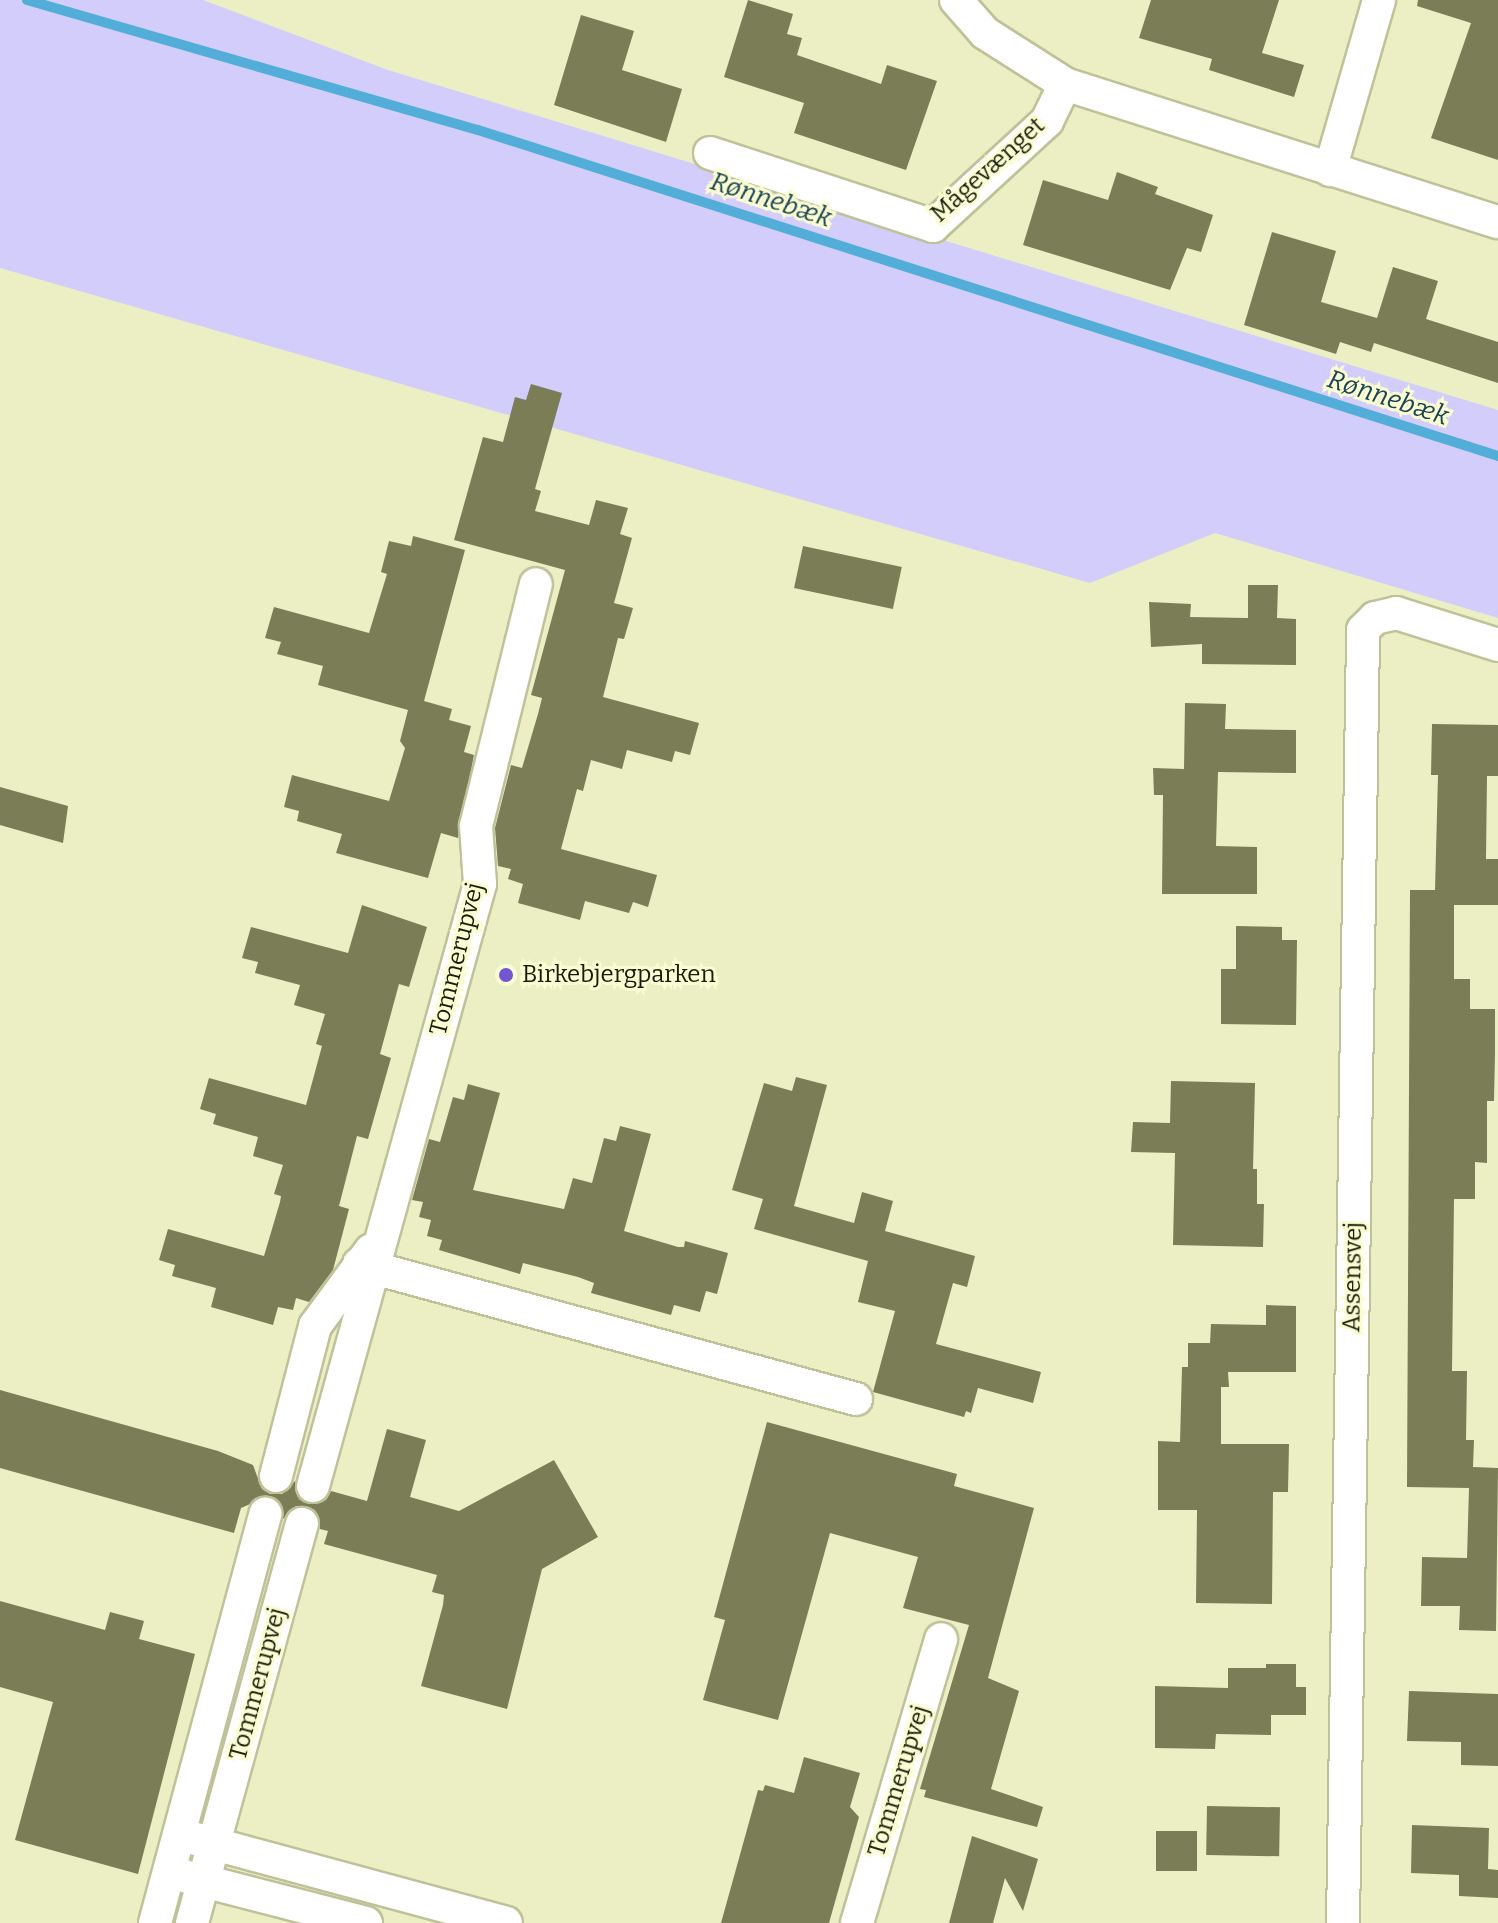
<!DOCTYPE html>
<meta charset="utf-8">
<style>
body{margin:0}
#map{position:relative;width:1498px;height:1923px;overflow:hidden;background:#ecefc4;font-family:Bitter,serif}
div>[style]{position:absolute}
.green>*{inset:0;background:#d3cdfb}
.stream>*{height:10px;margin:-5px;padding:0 5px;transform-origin:5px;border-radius:5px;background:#52aed8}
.building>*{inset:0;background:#7b7d56;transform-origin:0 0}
.roads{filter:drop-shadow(2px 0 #bfc299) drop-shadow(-2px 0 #bfc299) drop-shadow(0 2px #bfc299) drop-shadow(0 -2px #bfc299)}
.street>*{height:32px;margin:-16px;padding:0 16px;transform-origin:16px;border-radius:16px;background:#fff}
.dots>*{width:22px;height:22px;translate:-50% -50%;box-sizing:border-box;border:4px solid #fafdd1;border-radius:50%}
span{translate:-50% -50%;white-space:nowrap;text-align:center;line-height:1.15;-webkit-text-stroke:6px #fafdd1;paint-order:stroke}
.street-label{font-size:24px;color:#191a0a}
.poi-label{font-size:24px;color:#191a0a}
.left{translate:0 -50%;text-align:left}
.water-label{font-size:26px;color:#1b4355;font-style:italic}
</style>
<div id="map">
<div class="green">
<i style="clip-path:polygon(0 0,203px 0,388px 70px,1498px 410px,1498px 618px,1215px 533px,1090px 583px,0 268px)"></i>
</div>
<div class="stream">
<i style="left:27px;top:0;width:469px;rotate:16.1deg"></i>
<i style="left:478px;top:130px;width:1071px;rotate:17.72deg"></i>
</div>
<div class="building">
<i style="clip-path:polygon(748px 0,793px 14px,787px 34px,802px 38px,797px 55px,881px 84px,887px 65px,937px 81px,906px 170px,794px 133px,804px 103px,724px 77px)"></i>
<i style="clip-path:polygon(1151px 0,1279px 0,1262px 53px,1304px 65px,1294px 97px,1209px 70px,1212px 59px,1139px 38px)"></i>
<i style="clip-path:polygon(1418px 0,1498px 0,1498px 160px,1431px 138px,1471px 23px,1417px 6px)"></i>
<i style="clip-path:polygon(581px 15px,634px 31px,622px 70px,682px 89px,666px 142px,554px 105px)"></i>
<i style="clip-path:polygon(1117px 172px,1158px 187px,1155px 194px,1213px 215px,1201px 252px,1187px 248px,1170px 290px,1023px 245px,1043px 180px,1108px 200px)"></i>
<i style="clip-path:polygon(1272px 232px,1336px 251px,1321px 302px,1377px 318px,1393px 267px,1438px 281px,1426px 319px,1498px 342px,1498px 383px,1374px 343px,1371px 352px,1340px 342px,1336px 354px,1244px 325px)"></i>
<i style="clip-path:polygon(531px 384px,562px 393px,535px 489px,541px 491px,535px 511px,589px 525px,596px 500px,628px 508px,620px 534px,632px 538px,614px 603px,633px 608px,624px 639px,618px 638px,603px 697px,699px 723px,690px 755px,675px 751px,672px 762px,627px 750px,622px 769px,591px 760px,583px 791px,577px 789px,561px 849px,657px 875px,648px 907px,633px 902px,629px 913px,585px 901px,580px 920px,518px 903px,523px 884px,508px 879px,511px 869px,498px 866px,495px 828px,511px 765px,522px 768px,538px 714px,542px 698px,531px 695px,565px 570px,454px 540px,483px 437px,503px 442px,515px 397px,526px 400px)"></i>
<i style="clip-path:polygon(413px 536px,465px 550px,424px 701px,452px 709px,449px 720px,471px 726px,464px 752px,474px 755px,458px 838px,441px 833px,428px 878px,336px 853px,342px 834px,297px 821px,299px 811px,284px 807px,292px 775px,389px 801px,405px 748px,400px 741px,408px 710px,318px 685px,323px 666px,277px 654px,281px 642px,265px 638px,274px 607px,369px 633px,387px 574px,381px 572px,389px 541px,411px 546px)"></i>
<i style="left:803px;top:546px;width:101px;height:43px;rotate:12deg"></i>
<i style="clip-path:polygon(1248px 585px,1278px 585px,1277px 618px,1296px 619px,1296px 665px,1202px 664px,1202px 644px,1151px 647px,1149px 602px,1191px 604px,1190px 617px,1248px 618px)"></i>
<i style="clip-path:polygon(1185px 703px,1226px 704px,1225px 729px,1296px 730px,1296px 773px,1218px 772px,1216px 846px,1257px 847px,1257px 894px,1162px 894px,1163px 795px,1154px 795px,1153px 768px,1184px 769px)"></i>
<i style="clip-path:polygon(1432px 724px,1498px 725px,1498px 776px,1487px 776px,1486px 859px,1498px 859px,1498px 905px,1454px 905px,1454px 979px,1470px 979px,1470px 1009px,1495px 1009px,1495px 1055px,1494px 1101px,1487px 1101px,1487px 1163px,1475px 1162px,1475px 1199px,1454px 1199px,1452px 1371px,1467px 1371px,1466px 1440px,1474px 1440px,1473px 1467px,1498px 1468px,1496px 1631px,1459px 1630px,1460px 1606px,1421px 1606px,1422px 1557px,1467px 1558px,1469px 1488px,1407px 1487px,1410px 890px,1435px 890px,1438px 775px,1431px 775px)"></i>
<i style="clip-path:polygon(0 787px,68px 806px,63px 843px,0 825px)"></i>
<i style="clip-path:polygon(362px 905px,427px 927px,409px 987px,399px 984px,380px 1054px,391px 1058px,368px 1139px,357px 1136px,339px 1206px,349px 1209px,333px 1270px,309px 1302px,296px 1298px,293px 1310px,278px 1307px,273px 1325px,211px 1307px,216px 1288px,172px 1276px,175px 1265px,159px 1260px,168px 1229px,264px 1256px,280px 1202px,281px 1196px,274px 1194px,283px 1165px,253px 1156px,258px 1137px,213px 1124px,216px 1114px,200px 1109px,209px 1078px,306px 1105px,322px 1046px,316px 1044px,325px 1014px,294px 1005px,300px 985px,255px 973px,258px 962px,242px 958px,251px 927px,348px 953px)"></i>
<i style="clip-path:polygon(1236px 926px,1282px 927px,1282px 940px,1297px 940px,1296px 1025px,1221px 1024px,1221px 969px,1236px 969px)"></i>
<i style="clip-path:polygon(796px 1077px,827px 1085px,794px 1206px,854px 1223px,862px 1192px,893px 1201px,885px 1231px,975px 1256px,967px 1287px,953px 1283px,936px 1344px,1041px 1372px,1033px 1403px,978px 1388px,971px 1413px,966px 1411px,964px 1417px,873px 1392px,895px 1311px,858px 1302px,868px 1261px,754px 1229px,763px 1199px,732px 1190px,764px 1083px,792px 1091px)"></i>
<i style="clip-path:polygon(1171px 1081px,1255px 1083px,1253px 1169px,1257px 1169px,1257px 1204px,1264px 1204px,1263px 1247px,1173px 1245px,1175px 1153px,1131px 1152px,1133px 1122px,1170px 1123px)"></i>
<i style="clip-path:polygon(468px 1084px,500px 1093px,473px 1190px,564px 1209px,573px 1178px,592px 1183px,604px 1138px,616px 1141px,620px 1126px,651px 1134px,624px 1231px,678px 1247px,684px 1247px,685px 1241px,728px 1253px,717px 1294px,706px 1291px,700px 1312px,674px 1305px,671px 1315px,591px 1293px,594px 1283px,578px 1277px,523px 1263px,520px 1274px,439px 1250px,442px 1240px,427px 1236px,431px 1220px,419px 1217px,423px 1202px,412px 1200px,429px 1139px,440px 1142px,453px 1097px,464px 1100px)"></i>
<i style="clip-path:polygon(1266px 1305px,1296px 1306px,1296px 1372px,1228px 1372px,1229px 1387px,1221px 1387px,1221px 1444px,1289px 1444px,1288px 1492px,1273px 1492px,1272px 1604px,1196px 1603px,1197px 1510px,1158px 1510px,1158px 1441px,1180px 1442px,1182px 1367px,1188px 1367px,1188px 1343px,1210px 1343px,1211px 1324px,1266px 1325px)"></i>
<i style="clip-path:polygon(0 1390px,218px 1451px,253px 1465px,262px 1489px,270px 1494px,282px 1494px,295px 1481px,299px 1499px,309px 1504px,326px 1500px,331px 1491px,367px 1501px,387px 1429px,426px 1440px,410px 1497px,459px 1511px,554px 1460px,598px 1537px,542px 1569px,507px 1709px,421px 1686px,443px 1605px,444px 1595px,432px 1592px,437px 1575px,324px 1544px,328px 1531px,320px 1529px,315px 1510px,296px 1506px,283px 1519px,279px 1501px,269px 1496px,241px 1508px,234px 1533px,0 1468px)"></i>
<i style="clip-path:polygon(767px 1422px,957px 1474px,954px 1486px,1034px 1508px,988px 1678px,1019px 1691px,991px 1789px,1043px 1807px,1037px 1827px,924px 1797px,926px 1790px,920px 1789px,969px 1625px,903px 1608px,918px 1557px,830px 1533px,778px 1720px,703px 1700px,725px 1620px,714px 1617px)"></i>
<i style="clip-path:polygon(0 1601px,105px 1630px,110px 1612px,144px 1621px,139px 1639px,195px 1654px,138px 1874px,15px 1840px,53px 1702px,0 1687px)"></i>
<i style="clip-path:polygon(1266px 1664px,1296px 1664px,1296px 1687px,1306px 1687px,1306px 1715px,1271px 1715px,1271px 1735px,1216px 1734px,1215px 1749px,1155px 1748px,1155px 1686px,1228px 1688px,1228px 1668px,1266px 1668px)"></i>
<i style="clip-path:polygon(1409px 1691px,1498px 1694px,1498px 1766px,1461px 1765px,1461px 1742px,1407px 1741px)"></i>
<i style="clip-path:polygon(804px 1757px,860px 1773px,850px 1807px,859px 1817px,829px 1923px,721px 1923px,758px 1790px,763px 1791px,765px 1785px,794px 1793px)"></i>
<i style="left:1207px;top:1806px;width:73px;height:49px;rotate:1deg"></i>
<i style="clip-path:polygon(1412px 1825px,1489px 1828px,1488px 1869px,1498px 1870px,1498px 1898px,1459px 1896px,1459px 1875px,1411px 1873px)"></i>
<i style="left:1156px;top:1831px;width:41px;height:40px"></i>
<i style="clip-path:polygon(972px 1836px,1038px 1859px,1023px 1911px,1005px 1878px,993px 1923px,949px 1923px)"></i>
</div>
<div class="roads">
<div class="street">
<i style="left:956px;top:0;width:44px;rotate:48.7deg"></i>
<i style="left:985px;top:33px;width:95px;rotate:32.5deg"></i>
<i style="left:1065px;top:84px;width:454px;rotate:17.7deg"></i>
<i style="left:710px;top:153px;width:235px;rotate:18.1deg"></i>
<i style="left:933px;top:226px;width:155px;rotate:-42.6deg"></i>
<i style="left:1047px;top:121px;width:41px;rotate:-64.1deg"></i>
<i style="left:1330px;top:170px;width:177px;rotate:-73.9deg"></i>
<i style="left:359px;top:1264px;width:515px;rotate:15.2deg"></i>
<i style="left:276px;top:1476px;width:155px;rotate:-75.4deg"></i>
<i style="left:315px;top:1326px;width:94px;rotate:-53.6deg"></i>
<i style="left:313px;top:1486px;width:625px;rotate:-74.5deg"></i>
<i style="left:480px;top:884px;width:58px;rotate:-93.9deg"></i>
<i style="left:476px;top:826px;width:249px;rotate:-76.1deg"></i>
<i style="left:192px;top:1838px;width:325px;rotate:15.1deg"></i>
<i style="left:184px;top:1876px;width:188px;rotate:14.5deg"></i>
<i style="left:155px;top:1923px;width:424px;rotate:-74.9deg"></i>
<i style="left:192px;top:1923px;width:414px;rotate:-74.6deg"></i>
<i style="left:857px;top:1923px;width:296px;rotate:-73.5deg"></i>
<i style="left:1343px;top:1923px;width:1293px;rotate:-89.11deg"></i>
<i style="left:1363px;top:630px;width:17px;rotate:-45deg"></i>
<i style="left:1375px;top:618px;width:22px;rotate:-13deg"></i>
<i style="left:1396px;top:613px;width:107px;rotate:17.4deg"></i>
</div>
</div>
<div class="dots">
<i style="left:506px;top:975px;background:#7456d0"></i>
</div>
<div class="street-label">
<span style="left:988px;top:170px;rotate:-42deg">Mågevænget</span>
<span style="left:457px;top:959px;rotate:-76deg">Tommerupvej</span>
<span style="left:1353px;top:1277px;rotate:-89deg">Assensvej</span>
<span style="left:258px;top:1684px;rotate:-75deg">Tommerupvej</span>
<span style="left:899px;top:1781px;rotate:-73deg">Tommerupvej</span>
</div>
<div class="poi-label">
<span class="left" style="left:522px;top:975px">Birkebjergparken</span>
</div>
<div class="water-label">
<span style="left:771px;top:200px;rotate:18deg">Rønnebæk</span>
<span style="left:1388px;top:398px;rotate:18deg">Rønnebæk</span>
</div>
</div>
